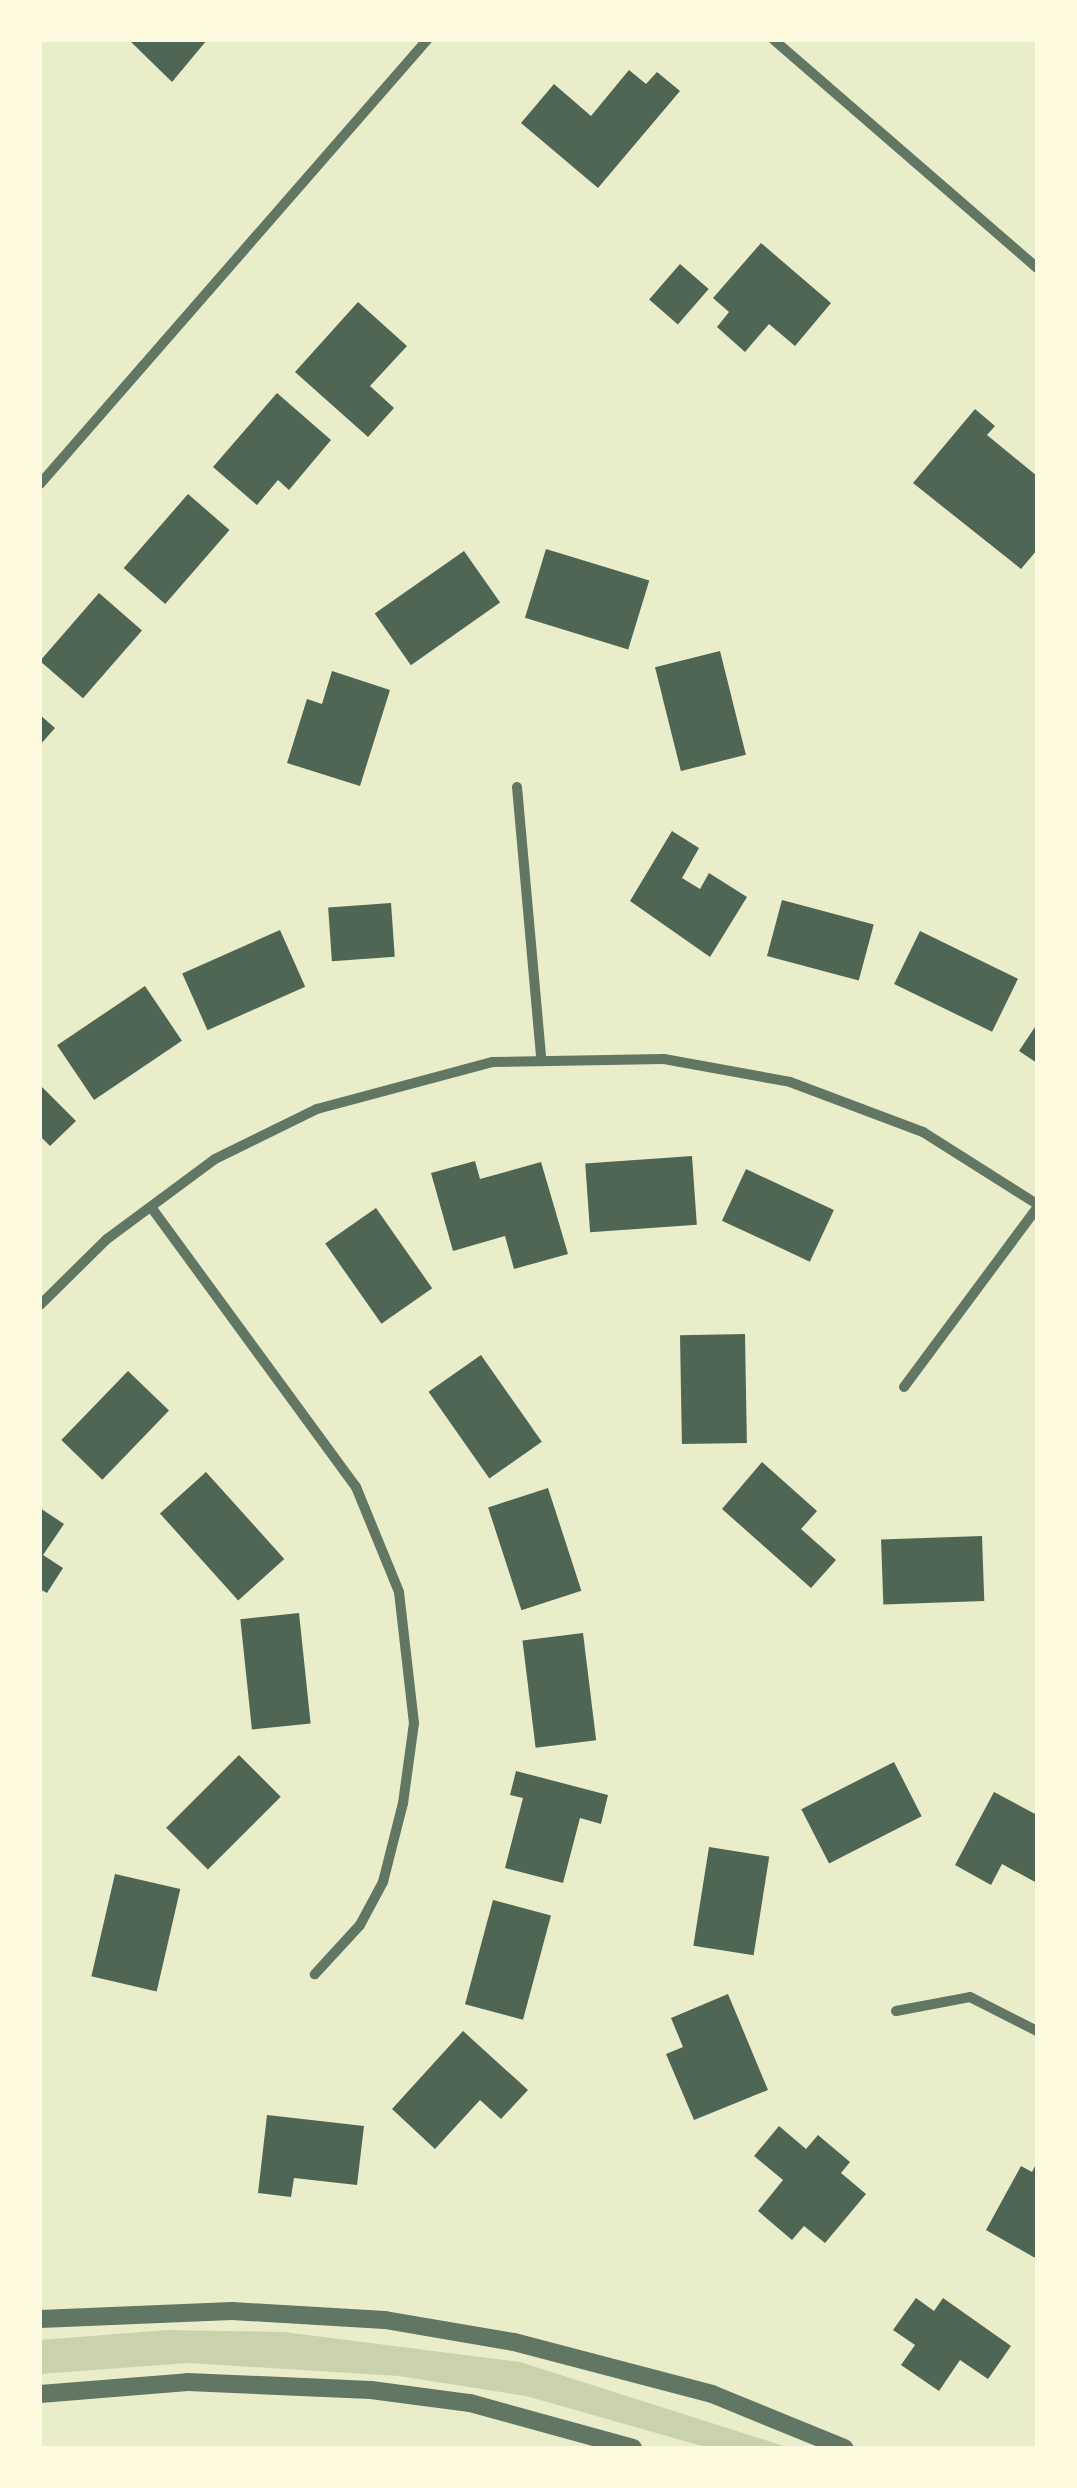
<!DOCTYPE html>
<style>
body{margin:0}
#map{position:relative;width:1077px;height:2488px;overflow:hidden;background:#e9edc9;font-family:Literata,serif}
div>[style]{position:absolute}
.green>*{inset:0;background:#cad2ad}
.building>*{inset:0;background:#4f6655;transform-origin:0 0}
.minor>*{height:10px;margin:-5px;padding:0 5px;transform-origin:5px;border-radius:5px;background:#617663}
.tertiary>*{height:18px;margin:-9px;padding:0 9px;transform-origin:9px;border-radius:9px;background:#617663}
span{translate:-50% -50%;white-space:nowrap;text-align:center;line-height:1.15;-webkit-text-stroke:8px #fefae0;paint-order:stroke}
.frame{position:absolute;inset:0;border:42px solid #fefae0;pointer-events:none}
</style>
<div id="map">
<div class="green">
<i style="clip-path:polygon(167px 2330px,284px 2332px,520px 2362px,790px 2448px,709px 2448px,526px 2396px,399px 2376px,188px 2363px,40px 2374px,40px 2340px)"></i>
</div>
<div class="building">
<i style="clip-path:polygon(129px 40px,207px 40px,172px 82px)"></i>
<i style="clip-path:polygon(629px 70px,646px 84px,657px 72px,680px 91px,598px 188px,521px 123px,554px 84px,591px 116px)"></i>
<i style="clip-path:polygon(761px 243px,831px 303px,795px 346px,769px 324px,745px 352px,717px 327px,729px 312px,713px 298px)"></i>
<i style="left:680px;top:264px;width:38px;height:47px;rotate:41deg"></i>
<i style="clip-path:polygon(358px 302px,407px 346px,370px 386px,394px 408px,368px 437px,295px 372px)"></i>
<i style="clip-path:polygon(277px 393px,331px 440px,289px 490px,278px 480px,257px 505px,213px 467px)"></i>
<i style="clip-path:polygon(975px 409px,995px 426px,987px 435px,1037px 476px,1037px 550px,1021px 569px,913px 483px)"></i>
<i style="left:188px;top:494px;width:55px;height:98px;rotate:41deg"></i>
<i style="left:546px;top:549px;width:108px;height:72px;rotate:17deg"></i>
<i style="left:464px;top:551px;width:63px;height:109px;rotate:55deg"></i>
<i style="left:99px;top:593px;width:57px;height:90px;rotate:41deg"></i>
<i style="left:720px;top:651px;width:107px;height:67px;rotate:76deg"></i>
<i style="clip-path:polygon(332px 671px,390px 690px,360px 786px,287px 763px,307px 699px,322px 704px)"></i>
<i style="clip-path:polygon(40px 715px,55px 728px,40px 745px)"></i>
<i style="clip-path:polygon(672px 831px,699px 848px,682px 878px,700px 889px,709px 873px,747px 897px,710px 957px,630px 901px)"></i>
<i style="left:782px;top:900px;width:95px;height:58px;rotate:15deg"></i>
<i style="left:391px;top:903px;width:54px;height:63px;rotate:86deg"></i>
<i style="left:280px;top:930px;width:62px;height:107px;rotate:66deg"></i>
<i style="left:920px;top:931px;width:109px;height:59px;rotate:26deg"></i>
<i style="left:145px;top:986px;width:66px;height:106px;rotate:56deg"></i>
<i style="clip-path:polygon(1037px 1024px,1037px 1063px,1019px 1051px)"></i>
<i style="clip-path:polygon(40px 1085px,76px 1121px,50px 1146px,40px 1136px)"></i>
<i style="left:692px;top:1156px;width:69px;height:107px;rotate:86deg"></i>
<i style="clip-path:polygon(475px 1161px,480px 1179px,541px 1162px,568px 1254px,514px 1269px,505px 1236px,453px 1251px,431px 1173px)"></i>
<i style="left:746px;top:1169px;width:97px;height:57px;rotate:25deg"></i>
<i style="left:376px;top:1208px;width:98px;height:62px;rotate:55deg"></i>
<i style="left:745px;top:1334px;width:109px;height:65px;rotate:89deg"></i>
<i style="left:481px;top:1355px;width:106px;height:64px;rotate:55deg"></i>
<i style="left:128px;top:1371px;width:57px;height:96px;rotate:44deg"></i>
<i style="clip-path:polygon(762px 1462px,817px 1511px,801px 1529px,836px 1560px,811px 1588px,722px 1509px)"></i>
<i style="left:206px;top:1472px;width:117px;height:62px;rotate:48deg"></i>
<i style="left:548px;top:1488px;width:108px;height:63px;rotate:72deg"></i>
<i style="clip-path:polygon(40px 1508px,64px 1524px,43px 1555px,63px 1568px,47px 1593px,40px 1589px)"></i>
<i style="left:982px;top:1536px;width:65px;height:101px;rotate:88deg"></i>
<i style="left:299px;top:1613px;width:111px;height:59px;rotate:84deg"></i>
<i style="left:583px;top:1633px;width:108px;height:61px;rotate:83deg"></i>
<i style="left:239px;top:1755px;width:59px;height:103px;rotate:45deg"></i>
<i style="left:894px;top:1762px;width:61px;height:104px;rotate:63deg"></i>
<i style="clip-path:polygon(516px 1771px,608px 1795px,601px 1824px,580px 1818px,563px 1883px,505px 1868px,523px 1798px,510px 1795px)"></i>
<i style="clip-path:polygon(994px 1792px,1037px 1815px,1037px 1883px,1002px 1864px,991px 1885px,955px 1865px)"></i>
<i style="left:709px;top:1847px;width:61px;height:100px;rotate:9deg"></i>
<i style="left:115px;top:1874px;width:67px;height:105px;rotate:13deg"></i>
<i style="left:493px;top:1900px;width:60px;height:108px;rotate:15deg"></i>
<i style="clip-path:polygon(728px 1994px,768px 2090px,694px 2120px,666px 2054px,683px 2047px,671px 2018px)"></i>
<i style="clip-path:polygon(463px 2031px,528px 2090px,501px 2119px,480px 2100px,435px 2149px,392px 2109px)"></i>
<i style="clip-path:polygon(267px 2115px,364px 2126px,357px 2185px,294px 2178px,291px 2197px,258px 2193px)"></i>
<i style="clip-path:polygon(779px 2126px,806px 2149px,818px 2135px,850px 2162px,841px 2173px,866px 2194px,825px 2243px,804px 2226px,792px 2240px,758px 2211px,783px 2180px,754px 2156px)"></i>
<i style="clip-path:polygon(1037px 2162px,1037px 2259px,986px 2230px,1021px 2166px,1032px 2172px)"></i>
<i style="clip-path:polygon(916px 2298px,934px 2311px,943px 2298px,1011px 2346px,988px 2379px,960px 2360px,939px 2391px,901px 2365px,915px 2345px,893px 2330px)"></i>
</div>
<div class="minor">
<i style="left:774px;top:40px;width:348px;rotate:40.9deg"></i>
<i style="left:40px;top:484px;width:589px;rotate:-48.92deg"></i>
<i style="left:517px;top:787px;width:272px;rotate:84.9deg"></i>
<i style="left:151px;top:1207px;width:347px;rotate:53.8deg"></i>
<i style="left:356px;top:1487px;width:113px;rotate:67.7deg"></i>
<i style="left:399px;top:1592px;width:132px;rotate:83.5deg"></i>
<i style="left:414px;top:1723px;width:81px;rotate:97.8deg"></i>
<i style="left:403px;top:1803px;width:81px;rotate:104.2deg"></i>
<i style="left:383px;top:1882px;width:49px;rotate:118.1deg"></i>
<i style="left:360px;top:1925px;width:67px;rotate:132.6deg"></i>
<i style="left:40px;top:1305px;width:94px;rotate:-44.6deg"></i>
<i style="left:107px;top:1239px;width:134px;rotate:-36.5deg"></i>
<i style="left:215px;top:1159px;width:114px;rotate:-26.1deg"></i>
<i style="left:317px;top:1109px;width:182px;rotate:-15deg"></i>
<i style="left:493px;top:1062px;width:171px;rotate:-1deg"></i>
<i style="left:664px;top:1059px;width:128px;rotate:10.3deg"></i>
<i style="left:790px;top:1082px;width:142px;rotate:20.6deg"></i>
<i style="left:923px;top:1132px;width:135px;rotate:32.3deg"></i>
<i style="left:904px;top:1387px;width:223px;rotate:-53.4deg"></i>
<i style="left:896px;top:2011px;width:75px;rotate:-10.7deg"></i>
<i style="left:970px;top:1997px;width:75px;rotate:26.9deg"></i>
</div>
<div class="tertiary">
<i style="left:40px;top:2319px;width:192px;rotate:-2.4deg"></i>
<i style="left:232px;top:2311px;width:153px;rotate:3.4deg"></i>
<i style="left:385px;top:2320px;width:131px;rotate:9.7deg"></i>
<i style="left:514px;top:2342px;width:205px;rotate:14.7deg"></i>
<i style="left:712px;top:2394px;width:143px;rotate:22.2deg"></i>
<i style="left:40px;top:2394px;width:148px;rotate:-4.6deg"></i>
<i style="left:188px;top:2382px;width:183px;rotate:2.5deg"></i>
<i style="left:371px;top:2390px;width:100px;rotate:7.5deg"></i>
<i style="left:470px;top:2403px;width:169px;rotate:15.4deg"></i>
</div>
<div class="frame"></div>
</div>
